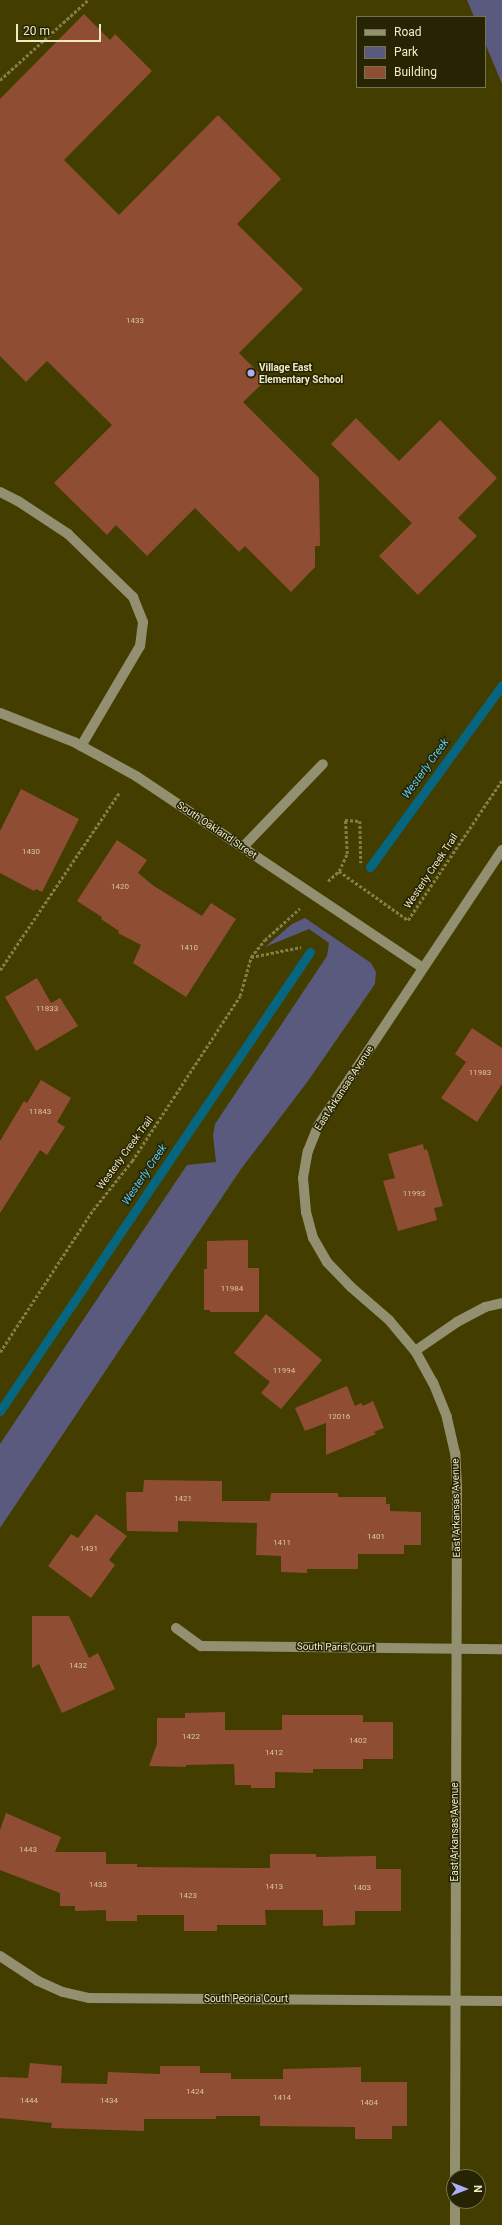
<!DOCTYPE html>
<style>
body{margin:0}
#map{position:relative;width:502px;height:2225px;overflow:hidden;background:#433d00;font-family:Roboto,sans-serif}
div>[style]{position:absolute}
.green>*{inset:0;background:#595a7e}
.stream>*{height:9px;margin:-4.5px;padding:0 4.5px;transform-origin:4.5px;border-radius:4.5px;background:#07667f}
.building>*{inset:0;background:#8f4e33}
.path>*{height:2.5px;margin-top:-1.25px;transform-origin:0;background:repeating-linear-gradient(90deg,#827d49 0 3px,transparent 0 5px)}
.minor>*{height:10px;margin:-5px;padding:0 5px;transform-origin:5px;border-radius:5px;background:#929071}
.dots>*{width:11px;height:11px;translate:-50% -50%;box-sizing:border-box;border:2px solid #272404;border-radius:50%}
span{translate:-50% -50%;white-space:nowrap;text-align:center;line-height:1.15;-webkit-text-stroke:3px #272404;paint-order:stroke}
.number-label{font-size:8px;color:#d6c4a1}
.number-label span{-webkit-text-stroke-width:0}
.poi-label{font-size:10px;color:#eeebc6;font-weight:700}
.left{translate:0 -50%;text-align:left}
.street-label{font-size:10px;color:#eeebc6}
.water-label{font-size:11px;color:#5bcef5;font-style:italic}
.legend{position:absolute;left:356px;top:16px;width:130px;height:72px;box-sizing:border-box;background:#272404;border:1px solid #777452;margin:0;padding:5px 7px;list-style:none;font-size:12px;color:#eeebc6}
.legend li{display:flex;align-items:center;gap:8px;height:20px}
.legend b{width:20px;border:1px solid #777452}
.north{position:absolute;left:446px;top:2169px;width:40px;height:40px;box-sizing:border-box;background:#272404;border:1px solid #777452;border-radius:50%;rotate:90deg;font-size:11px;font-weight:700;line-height:16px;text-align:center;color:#eeebc6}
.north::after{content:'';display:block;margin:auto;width:14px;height:18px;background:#aeaefb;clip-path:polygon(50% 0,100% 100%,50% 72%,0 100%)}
.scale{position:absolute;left:16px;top:24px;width:85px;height:18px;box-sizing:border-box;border:2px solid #eeebc6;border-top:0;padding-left:5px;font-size:12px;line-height:14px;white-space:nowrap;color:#eeebc6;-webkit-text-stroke:3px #272404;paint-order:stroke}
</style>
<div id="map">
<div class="green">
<i style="clip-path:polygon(467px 0,502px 0,502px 84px,485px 43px,485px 17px,474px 17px)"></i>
<i style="clip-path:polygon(305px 918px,371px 963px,376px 972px,375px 984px,308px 1081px,241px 1169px,0 1528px,0 1444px,187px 1165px,216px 1162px,213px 1136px,215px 1124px,327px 956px,329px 943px,309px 929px,265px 947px,292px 924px)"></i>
</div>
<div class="stream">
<i style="left:370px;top:867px;width:225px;rotate:-54deg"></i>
<i style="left:0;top:1411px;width:554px;rotate:-55.97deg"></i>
</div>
<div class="building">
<i style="clip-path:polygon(84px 14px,110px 40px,115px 34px,152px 71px,64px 160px,119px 215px,218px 115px,281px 179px,237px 224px,303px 289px,239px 353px,266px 380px,243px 402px,319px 478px,320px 546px,315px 546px,315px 567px,291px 592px,245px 546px,239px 552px,195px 508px,147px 556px,116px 525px,107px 535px,54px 483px,112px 425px,47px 361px,26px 382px,0 356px,0 99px)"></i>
<i style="clip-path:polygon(356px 418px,399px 461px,440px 420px,497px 478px,458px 518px,477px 536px,418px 595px,379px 556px,412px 523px,331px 444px)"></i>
<i style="clip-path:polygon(21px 789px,79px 819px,42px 892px,36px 889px,34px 891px,0 873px,0 831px)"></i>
<i style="clip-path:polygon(117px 840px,147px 860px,138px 873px,154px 886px,202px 916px,211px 903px,236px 919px,186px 997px,133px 963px,141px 945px,118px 933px,119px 931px,101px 919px,102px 917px,77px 901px)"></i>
<i style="clip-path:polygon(37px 978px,51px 1003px,60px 998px,78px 1026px,36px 1051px,5px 997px)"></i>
<i style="clip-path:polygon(472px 1028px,502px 1048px,502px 1084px,477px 1122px,441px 1098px,466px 1062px,455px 1054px)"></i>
<i style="clip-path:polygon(41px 1080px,71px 1098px,57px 1122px,65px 1127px,47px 1155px,40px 1150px,0 1213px,0 1141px,24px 1101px,27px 1103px)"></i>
<i style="clip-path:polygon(423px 1144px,424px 1150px,427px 1149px,443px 1206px,434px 1208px,437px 1220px,398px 1231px,383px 1181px,395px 1178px,388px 1154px)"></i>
<i style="clip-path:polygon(248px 1240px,248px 1268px,259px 1268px,259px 1312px,210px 1312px,210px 1310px,204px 1310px,204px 1269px,207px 1269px,207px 1241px)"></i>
<i style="clip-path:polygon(266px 1314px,322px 1360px,281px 1409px,261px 1393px,270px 1382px,234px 1353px)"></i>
<i style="clip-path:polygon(347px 1386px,355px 1406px,361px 1403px,363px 1406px,373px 1401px,384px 1428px,374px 1432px,376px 1434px,326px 1455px,326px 1423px,305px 1431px,295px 1408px)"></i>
<i style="clip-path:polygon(144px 1480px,222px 1481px,222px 1501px,270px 1501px,271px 1493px,338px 1493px,338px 1497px,386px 1497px,386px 1504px,390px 1504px,390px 1511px,421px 1512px,421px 1545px,404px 1545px,404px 1554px,358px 1554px,358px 1569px,307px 1569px,307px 1573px,281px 1572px,281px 1556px,256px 1555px,257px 1523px,178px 1521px,178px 1532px,127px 1531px,126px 1492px,143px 1492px)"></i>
<i style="clip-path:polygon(96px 1514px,127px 1536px,109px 1560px,115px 1565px,91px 1598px,48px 1566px,71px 1534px,78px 1538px)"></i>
<i style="clip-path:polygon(32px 1616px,69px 1616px,89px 1658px,98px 1653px,115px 1689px,62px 1713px,39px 1664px,32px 1668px)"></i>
<i style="clip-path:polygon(225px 1712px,225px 1730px,282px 1730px,282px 1715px,363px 1715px,363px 1722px,393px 1722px,393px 1759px,363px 1759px,363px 1769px,313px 1769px,313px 1773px,275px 1772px,275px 1788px,251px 1788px,251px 1785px,235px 1785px,234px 1764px,186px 1765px,186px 1767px,149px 1766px,157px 1744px,157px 1718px,185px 1718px,185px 1713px)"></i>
<i style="clip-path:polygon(6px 1813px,61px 1837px,55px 1852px,106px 1852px,106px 1864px,137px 1864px,137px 1867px,270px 1868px,270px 1854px,316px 1854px,316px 1857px,376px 1856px,376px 1869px,401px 1869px,401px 1911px,355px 1911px,355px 1925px,323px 1926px,323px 1910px,265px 1910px,266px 1925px,217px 1925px,217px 1931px,184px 1931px,184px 1915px,137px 1915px,137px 1921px,106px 1921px,106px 1910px,75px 1911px,75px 1906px,60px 1906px,60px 1893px,0 1870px,0 1830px)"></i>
<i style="clip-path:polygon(30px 2063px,62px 2066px,61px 2083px,107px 2084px,108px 2072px,160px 2074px,160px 2066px,200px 2066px,200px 2073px,231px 2073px,231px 2079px,283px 2079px,283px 2069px,361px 2067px,361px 2082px,407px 2082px,407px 2126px,392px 2126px,392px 2139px,355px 2139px,355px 2127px,260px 2126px,260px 2116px,216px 2116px,216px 2119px,144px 2119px,144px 2131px,51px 2128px,52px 2123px,0 2118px,0 2077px,28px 2078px)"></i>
</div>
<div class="path">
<i style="left:0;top:80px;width:119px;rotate:-42.3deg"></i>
<i style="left:339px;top:871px;width:85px;rotate:35.4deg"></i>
<i style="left:408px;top:920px;width:169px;rotate:-56.1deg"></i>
<i style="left:328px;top:881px;width:15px;rotate:-42deg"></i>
<i style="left:339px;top:871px;width:19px;rotate:-65deg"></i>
<i style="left:347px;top:854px;width:34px;rotate:-93deg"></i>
<i style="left:345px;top:820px;width:15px;rotate:4deg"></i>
<i style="left:360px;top:821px;width:42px;rotate:88.6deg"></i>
<i style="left:251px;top:957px;width:51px;rotate:-11.3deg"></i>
<i style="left:0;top:970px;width:213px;rotate:-56.1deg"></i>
<i style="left:0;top:1352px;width:170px;rotate:-56.8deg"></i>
<i style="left:93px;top:1210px;width:63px;rotate:-51.5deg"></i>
<i style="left:132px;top:1161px;width:197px;rotate:-56.8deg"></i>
<i style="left:240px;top:996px;width:41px;rotate:-74.2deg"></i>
<i style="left:251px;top:957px;width:22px;rotate:-51deg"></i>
<i style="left:265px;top:940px;width:47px;rotate:-42.4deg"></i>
</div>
<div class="minor">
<i style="left:0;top:492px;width:20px;rotate:27deg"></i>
<i style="left:18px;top:501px;width:60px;rotate:33.4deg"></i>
<i style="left:68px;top:534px;width:91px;rotate:44.1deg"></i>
<i style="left:133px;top:597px;width:27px;rotate:68deg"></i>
<i style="left:143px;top:622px;width:24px;rotate:97deg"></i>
<i style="left:140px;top:646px;width:116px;rotate:120.5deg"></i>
<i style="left:0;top:713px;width:79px;rotate:21.4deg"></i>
<i style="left:74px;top:742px;width:71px;rotate:28.7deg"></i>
<i style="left:136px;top:776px;width:345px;rotate:33.8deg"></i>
<i style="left:243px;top:847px;width:115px;rotate:-46.1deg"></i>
<i style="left:415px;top:1351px;width:51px;rotate:-34.6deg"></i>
<i style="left:457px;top:1322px;width:32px;rotate:-28deg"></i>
<i style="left:485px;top:1307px;width:17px;rotate:-13deg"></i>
<i style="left:176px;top:1628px;width:31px;rotate:36deg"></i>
<i style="left:201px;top:1646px;width:301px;rotate:0.6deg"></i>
<i style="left:0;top:1956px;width:45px;rotate:33.3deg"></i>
<i style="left:38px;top:1981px;width:27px;rotate:24deg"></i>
<i style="left:63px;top:1992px;width:27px;rotate:13deg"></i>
<i style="left:89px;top:1998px;width:413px;rotate:0.4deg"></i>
<i style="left:455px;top:2177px;width:691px;rotate:-89.83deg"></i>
<i style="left:457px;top:1486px;width:33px;rotate:-93deg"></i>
<i style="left:455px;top:1453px;width:37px;rotate:-103deg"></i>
<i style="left:447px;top:1417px;width:37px;rotate:-112deg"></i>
<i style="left:433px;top:1383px;width:37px;rotate:-119deg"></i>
<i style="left:415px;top:1351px;width:40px;rotate:-130deg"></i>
<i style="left:389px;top:1320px;width:50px;rotate:-139deg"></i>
<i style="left:351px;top:1287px;width:35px;rotate:-134deg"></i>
<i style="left:327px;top:1262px;width:28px;rotate:-120deg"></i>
<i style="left:313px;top:1238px;width:27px;rotate:-105deg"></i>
<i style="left:306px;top:1212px;width:34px;rotate:-95deg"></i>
<i style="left:303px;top:1178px;width:27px;rotate:-80deg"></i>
<i style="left:308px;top:1151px;width:27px;rotate:-68deg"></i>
<i style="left:318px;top:1126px;width:332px;rotate:-56.3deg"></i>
<i style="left:455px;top:2201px;width:24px;rotate:90deg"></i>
</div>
<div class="dots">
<i style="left:251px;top:373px;background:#aeaefb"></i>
</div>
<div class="number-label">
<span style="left:135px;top:321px">1433</span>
<span style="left:31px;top:852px">1430</span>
<span style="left:120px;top:887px">1420</span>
<span style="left:189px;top:948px">1410</span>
<span style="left:47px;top:1009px">11833</span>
<span style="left:480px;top:1073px">11983</span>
<span style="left:40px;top:1112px">11843</span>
<span style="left:414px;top:1194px">11993</span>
<span style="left:232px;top:1289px">11984</span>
<span style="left:284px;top:1371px">11994</span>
<span style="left:339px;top:1417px">12016</span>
<span style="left:183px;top:1499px">1421</span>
<span style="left:376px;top:1537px">1401</span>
<span style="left:282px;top:1543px">1411</span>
<span style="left:89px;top:1549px">1431</span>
<span style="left:78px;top:1666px">1432</span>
<span style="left:191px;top:1737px">1422</span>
<span style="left:358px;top:1741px">1402</span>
<span style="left:274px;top:1753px">1412</span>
<span style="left:28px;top:1850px">1443</span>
<span style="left:98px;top:1885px">1433</span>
<span style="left:274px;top:1887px">1413</span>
<span style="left:362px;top:1888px">1403</span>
<span style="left:188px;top:1896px">1423</span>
<span style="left:195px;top:2092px">1424</span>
<span style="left:282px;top:2098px">1414</span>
<span style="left:29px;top:2101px">1444</span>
<span style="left:109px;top:2101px">1434</span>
<span style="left:369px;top:2103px">1404</span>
</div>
<div class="poi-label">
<span class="left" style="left:259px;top:373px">Village East<br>Elementary School</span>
</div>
<div class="street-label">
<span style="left:217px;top:830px;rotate:34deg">South Oakland Street</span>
<span style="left:431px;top:871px;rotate:-56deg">Westerly Creek Trail</span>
<span style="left:344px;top:1088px;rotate:-57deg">East Arkansas Avenue</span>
<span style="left:125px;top:1153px;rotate:-54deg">Westerly Creek Trail</span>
<span style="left:456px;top:1508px;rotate:-91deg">East Arkansas Avenue</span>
<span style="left:336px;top:1647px;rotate:1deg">South Paris Court</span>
<span style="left:455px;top:1832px;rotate:-90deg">East Arkansas Avenue</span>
<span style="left:246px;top:1999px">South Peoria Court</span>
</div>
<div class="water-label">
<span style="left:426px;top:769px;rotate:-54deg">Westerly Creek</span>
<span style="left:145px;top:1175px;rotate:-56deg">Westerly Creek</span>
</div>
<ul class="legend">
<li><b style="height:5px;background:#929071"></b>Road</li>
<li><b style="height:11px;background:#595a7e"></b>Park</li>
<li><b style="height:11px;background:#8f4e33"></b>Building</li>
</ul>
<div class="north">N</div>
<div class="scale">20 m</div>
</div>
